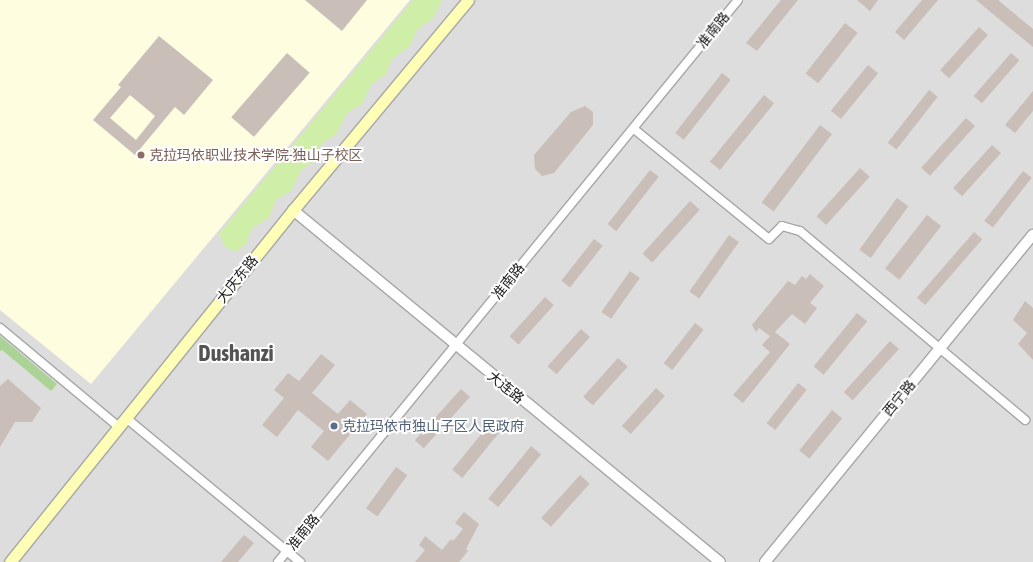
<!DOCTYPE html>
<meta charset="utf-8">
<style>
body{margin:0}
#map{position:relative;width:1033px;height:562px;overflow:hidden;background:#f1ece5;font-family:"Asap Condensed","Noto Sans SC",sans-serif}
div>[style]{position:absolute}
.residential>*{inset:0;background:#dedddd;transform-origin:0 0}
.education>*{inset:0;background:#fffde0}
.grass>*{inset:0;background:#cfeea8}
.forest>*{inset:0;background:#acd397}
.building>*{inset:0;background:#c9beb8;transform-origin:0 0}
.roads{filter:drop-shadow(1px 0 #a7a7a7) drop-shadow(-1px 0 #a7a7a7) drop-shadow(0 1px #a7a7a7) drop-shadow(0 -1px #a7a7a7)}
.minor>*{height:8px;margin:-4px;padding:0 4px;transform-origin:4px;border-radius:4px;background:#fff}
.tertiary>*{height:10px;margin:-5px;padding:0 5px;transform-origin:5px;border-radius:5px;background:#fff}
.secondary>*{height:11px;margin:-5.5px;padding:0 5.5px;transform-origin:5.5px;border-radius:5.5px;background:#fefeb6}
.dots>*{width:11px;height:11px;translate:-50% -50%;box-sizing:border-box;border:2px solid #fff;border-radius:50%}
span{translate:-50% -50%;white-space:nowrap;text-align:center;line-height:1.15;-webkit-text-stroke:4px #fff;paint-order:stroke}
.street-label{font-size:14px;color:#202020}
.education-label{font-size:14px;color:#785e54}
.left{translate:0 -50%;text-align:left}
.service-label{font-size:14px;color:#4e5e75}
.town-label{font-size:22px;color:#535353;font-weight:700}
</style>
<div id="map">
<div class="residential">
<i style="left:0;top:0;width:1033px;height:562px"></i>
</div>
<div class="education">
<i style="clip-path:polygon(0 0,410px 0,91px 384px,0 310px)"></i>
</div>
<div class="grass">
<i style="clip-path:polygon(413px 0,442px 0,434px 17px,417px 30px,410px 46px,392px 59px,386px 74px,371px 85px,362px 104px,347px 113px,336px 135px,326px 140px,320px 146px,316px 159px,300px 172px,292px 190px,276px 200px,269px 218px,252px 228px,246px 244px,236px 252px,225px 247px,219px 234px)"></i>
</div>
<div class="forest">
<i style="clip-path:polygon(0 336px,57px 384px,51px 391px,2px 350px,0 351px)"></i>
</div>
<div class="building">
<i style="clip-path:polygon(305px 0,367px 0,342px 31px)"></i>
<i style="clip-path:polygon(781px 0,798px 0,757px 51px,746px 43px)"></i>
<i style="clip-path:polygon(857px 0,878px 0,870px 11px)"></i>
<i style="clip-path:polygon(922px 0,938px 0,904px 40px,895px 32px)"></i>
<i style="clip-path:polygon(976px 0,998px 0,1033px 29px,1033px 47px)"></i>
<i style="left:845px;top:23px;width:16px;height:64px;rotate:38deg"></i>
<i style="left:979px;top:27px;width:12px;height:58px;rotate:42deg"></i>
<i style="clip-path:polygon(evenodd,159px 36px,213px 80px,184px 115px,175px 107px,135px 155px,93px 120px,121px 87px,118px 85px,159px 36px,130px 95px,155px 116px,136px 140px,110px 118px,130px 95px)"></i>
<i style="left:287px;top:53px;width:30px;height:85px;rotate:41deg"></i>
<i style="left:1011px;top:53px;width:11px;height:57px;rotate:41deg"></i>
<i style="left:868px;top:65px;width:13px;height:59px;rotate:39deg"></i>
<i style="left:722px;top:73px;width:11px;height:76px;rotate:38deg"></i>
<i style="left:929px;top:90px;width:11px;height:67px;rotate:38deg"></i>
<i style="clip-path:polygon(1033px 91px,1033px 111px,1015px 133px,1005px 125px)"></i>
<i style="left:764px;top:95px;width:13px;height:86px;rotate:39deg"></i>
<i style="clip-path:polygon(585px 106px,593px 112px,593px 125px,554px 173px,542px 176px,535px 169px,534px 155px,571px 112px)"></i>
<i style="left:966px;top:118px;width:12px;height:67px;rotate:42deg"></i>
<i style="left:820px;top:125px;width:15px;height:97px;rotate:37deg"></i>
<i style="left:992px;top:145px;width:12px;height:58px;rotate:42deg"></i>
<i style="left:860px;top:168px;width:13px;height:65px;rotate:42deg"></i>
<i style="left:650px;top:170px;width:11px;height:69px;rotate:38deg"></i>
<i style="left:1023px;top:171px;width:11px;height:63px;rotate:38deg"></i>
<i style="left:897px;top:198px;width:14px;height:64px;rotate:36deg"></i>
<i style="left:690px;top:201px;width:13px;height:71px;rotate:42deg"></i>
<i style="left:927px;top:215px;width:18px;height:68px;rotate:38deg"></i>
<i style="left:974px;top:232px;width:11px;height:87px;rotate:41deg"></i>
<i style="left:729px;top:235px;width:12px;height:69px;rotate:35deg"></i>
<i style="left:594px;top:239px;width:11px;height:53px;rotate:38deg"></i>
<i style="left:630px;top:271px;width:12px;height:50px;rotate:35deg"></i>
<i style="clip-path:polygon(810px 274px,824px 286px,810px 303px,817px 308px,805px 324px,792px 314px,775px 332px,790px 344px,743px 403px,733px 395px,770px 352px,762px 345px,770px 336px,759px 328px,756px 332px,752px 325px,788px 281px,795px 285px,802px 276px,806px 279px)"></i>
<i style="left:545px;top:297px;width:12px;height:53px;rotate:42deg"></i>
<i style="clip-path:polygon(1025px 301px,1033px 308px,1033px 360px,1018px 344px,1027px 333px,1013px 320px)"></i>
<i style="left:857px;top:313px;width:13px;height:69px;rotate:39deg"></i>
<i style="left:695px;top:323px;width:11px;height:51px;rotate:38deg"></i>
<i style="left:581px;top:329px;width:12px;height:50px;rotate:42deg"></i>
<i style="left:890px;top:341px;width:12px;height:69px;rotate:42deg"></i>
<i style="clip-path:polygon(321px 354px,335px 365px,312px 393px,338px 414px,350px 400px,367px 414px,328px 461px,311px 447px,324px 431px,298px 410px,277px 437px,262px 425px,284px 398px,274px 390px,288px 373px,299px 381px)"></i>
<i style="left:618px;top:358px;width:13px;height:52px;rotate:42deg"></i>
<i style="clip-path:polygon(8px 379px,41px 408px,32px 422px,15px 422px,0 447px,0 386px)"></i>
<i style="left:798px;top:383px;width:11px;height:51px;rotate:38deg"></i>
<i style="left:656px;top:388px;width:12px;height:51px;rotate:42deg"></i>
<i style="left:461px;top:389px;width:12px;height:69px;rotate:42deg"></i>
<i style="left:832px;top:410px;width:13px;height:52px;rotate:39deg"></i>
<i style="left:495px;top:417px;width:13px;height:68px;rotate:39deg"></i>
<i style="left:531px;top:446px;width:13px;height:68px;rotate:39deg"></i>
<i style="left:396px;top:467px;width:14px;height:51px;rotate:36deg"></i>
<i style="left:580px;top:475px;width:13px;height:58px;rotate:42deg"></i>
<i style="clip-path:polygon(464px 512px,479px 524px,466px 549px,468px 551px,459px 562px,415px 562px,425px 550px,419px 545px,425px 536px,442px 550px,451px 539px,453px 541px,463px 529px,455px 523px)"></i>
<i style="clip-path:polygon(244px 535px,254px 543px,238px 562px,221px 562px)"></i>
</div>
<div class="roads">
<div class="minor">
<i style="left:634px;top:129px;width:174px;rotate:39.2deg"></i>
<i style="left:769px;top:239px;width:18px;rotate:-45deg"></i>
<i style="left:782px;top:226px;width:19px;rotate:16deg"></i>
<i style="left:800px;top:231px;width:294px;rotate:40deg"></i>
<i style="left:0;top:328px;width:155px;rotate:39.8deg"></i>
<i style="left:126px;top:418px;width:226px;rotate:39.6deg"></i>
<i style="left:278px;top:562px;width:726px;rotate:-50.7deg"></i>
</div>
<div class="tertiary">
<i style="left:293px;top:210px;width:553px;rotate:39.5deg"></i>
<i style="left:765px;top:562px;width:423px;rotate:-50.7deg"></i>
</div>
<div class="secondary">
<i style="left:10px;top:562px;width:452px;rotate:-51.2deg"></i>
<i style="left:293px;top:210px;width:273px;rotate:-50.2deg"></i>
</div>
</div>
<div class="dots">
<i style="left:141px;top:155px;background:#8d6e63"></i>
<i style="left:334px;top:426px;background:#5c6f8a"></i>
</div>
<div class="street-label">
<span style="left:713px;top:30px;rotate:-51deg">准南路</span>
<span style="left:237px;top:279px;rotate:-51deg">大庆东路</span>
<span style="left:508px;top:281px;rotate:-51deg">准南路</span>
<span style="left:506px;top:387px;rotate:39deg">大连路</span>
<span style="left:899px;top:398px;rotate:-51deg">西宁路</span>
<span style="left:303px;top:532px;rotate:-51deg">准南路</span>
</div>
<div class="education-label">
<span class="left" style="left:149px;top:155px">克拉玛依职业技术学院-独山子校区</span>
</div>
<div class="service-label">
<span class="left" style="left:342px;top:426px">克拉玛依市独山子区人民政府</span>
</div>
<div class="town-label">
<span style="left:236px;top:354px">Dushanzi</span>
</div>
</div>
